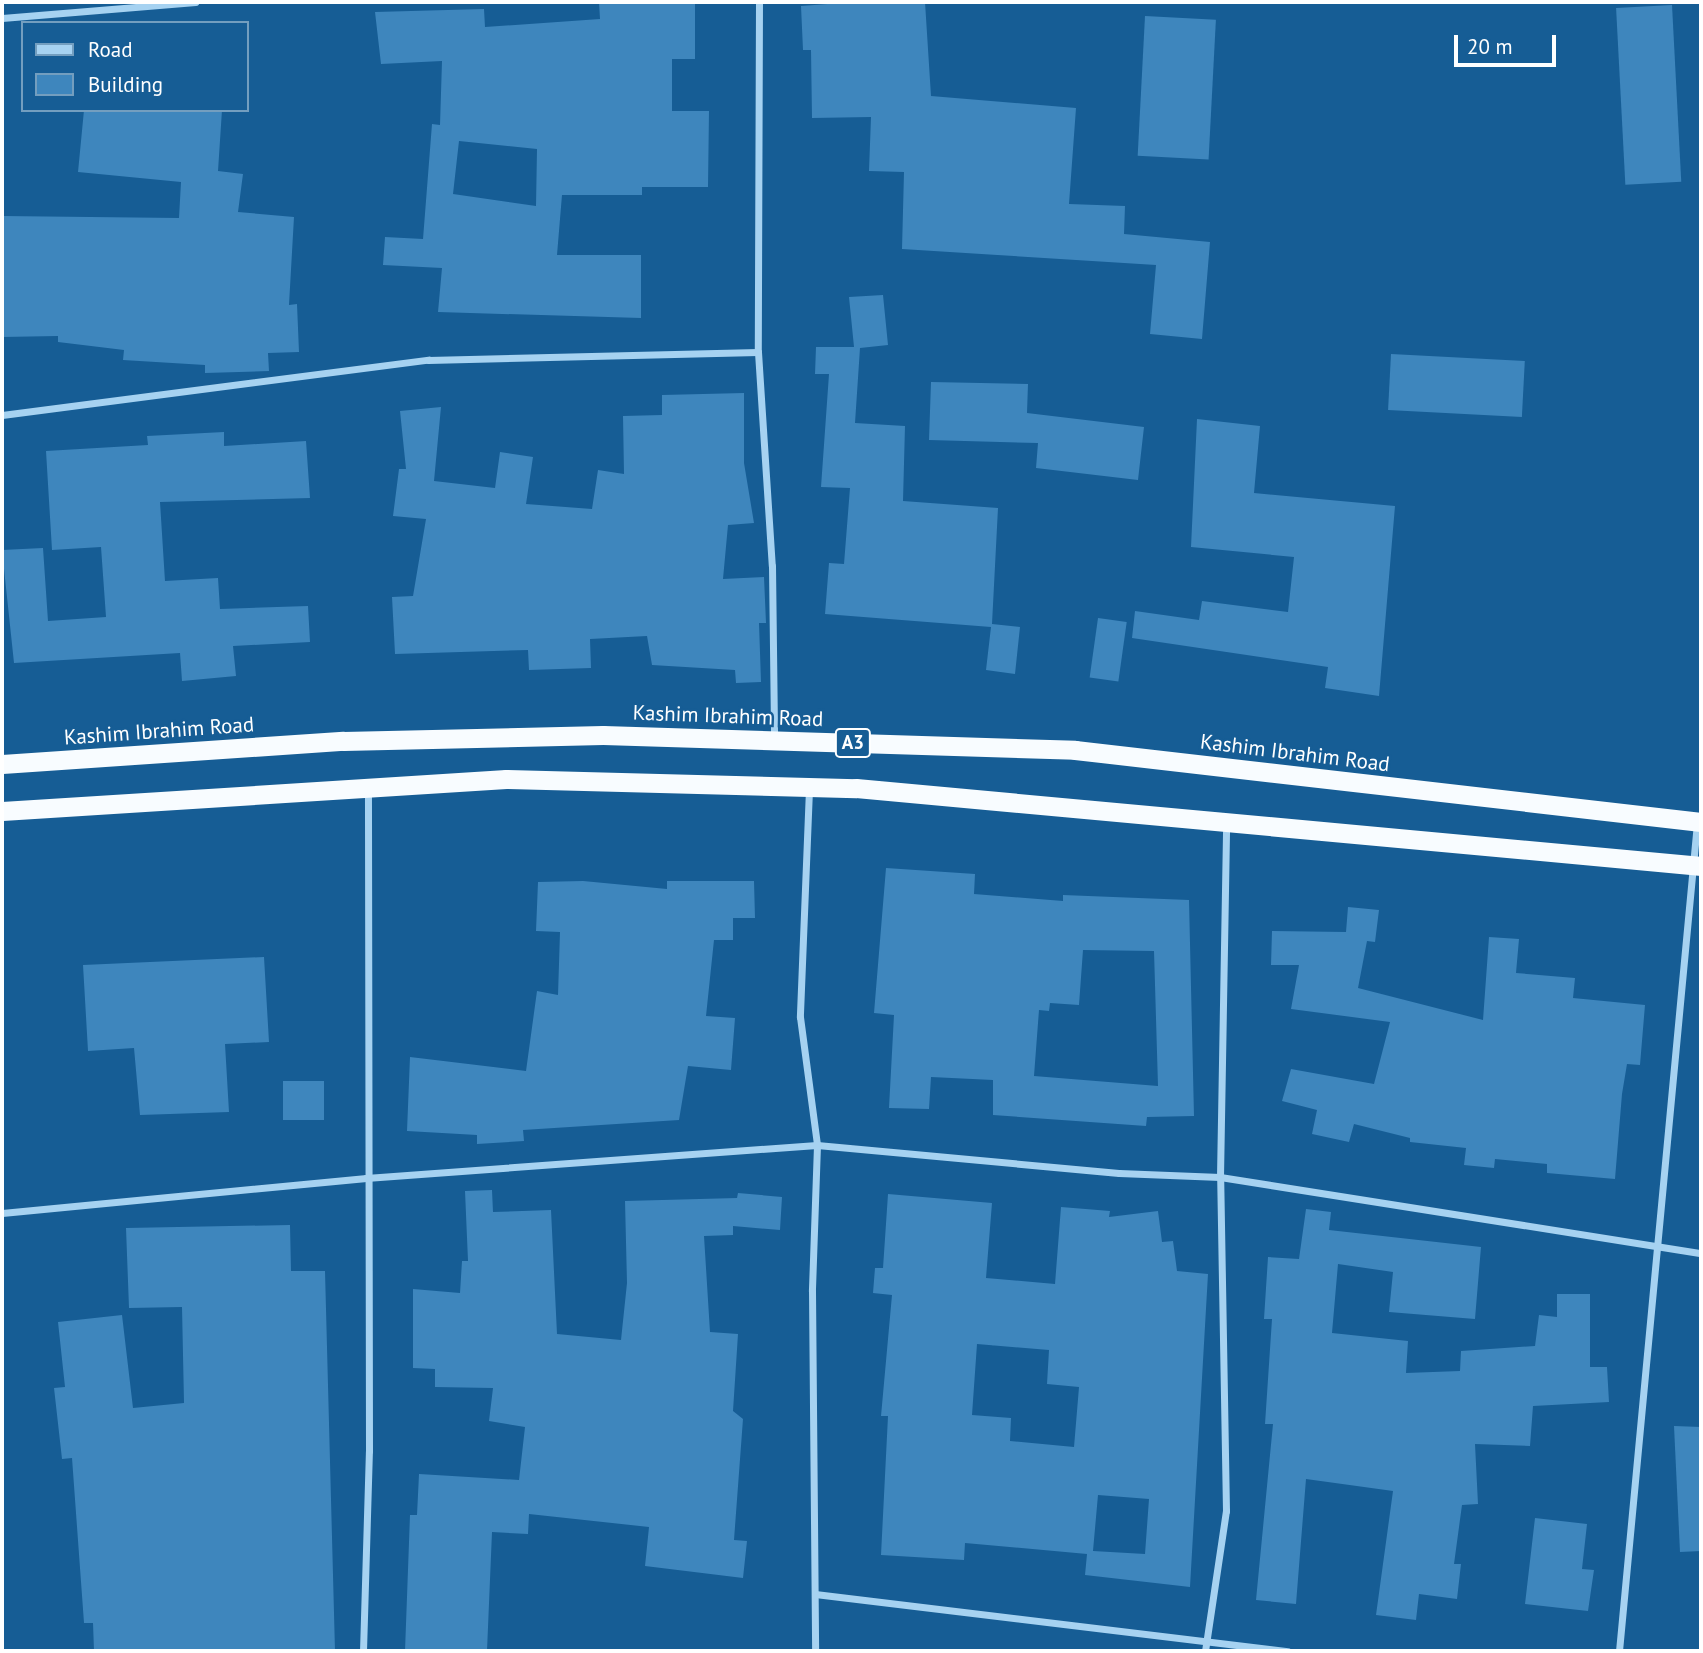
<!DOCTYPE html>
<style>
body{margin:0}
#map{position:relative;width:1703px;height:1653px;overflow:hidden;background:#165d95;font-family:"PT Sans",sans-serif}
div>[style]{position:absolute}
.building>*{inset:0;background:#3e86bd;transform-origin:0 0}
.minor>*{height:7px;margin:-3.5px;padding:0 3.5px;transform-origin:3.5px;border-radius:3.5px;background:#a6d2f1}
.trunk>*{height:19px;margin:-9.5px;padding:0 9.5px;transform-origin:9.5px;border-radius:9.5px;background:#f8fcff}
span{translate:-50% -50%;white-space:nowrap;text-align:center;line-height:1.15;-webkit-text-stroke:5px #165d95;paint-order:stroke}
.shield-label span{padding:2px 5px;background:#165d95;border:2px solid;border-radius:5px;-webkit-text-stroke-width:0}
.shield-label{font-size:19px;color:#fff;font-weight:700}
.street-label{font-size:21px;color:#fff}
.frame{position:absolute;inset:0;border:4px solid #fff;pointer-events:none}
.legend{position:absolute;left:21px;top:21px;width:228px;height:91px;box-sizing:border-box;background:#165d95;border:2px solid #739ebf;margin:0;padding:9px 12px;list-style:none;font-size:21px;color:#fff}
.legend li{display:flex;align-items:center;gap:14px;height:35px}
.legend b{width:35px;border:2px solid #739ebf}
.scale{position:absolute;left:1454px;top:35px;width:102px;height:32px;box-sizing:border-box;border:4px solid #fff;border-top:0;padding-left:9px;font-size:21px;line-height:24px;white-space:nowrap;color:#fff;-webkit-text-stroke:5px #165d95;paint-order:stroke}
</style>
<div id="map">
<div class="building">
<i style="clip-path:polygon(evenodd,599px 2px,695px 2px,695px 59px,672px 59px,672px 111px,709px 111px,708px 187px,642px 187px,642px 195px,562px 195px,557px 255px,641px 255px,641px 318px,438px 312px,442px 268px,383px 265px,385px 237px,423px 239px,432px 124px,440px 125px,442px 61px,381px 64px,375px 12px,484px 9px,485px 27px,600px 19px,599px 2px,459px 141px,537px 149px,536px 206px,453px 194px,459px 141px)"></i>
<i style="clip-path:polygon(854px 2px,925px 2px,931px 96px,1076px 108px,1069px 204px,1125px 206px,1124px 234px,1210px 242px,1202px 339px,1150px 334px,1156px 265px,902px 249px,904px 172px,869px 171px,871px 117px,812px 118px,811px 50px,803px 50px,801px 6px)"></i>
<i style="left:1672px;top:5px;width:177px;height:56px;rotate:87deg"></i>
<i style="left:1145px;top:16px;width:71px;height:140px;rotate:3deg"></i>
<i style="clip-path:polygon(84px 110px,222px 110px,218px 171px,243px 174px,238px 212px,294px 217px,289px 305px,297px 304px,299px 352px,268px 353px,269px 371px,205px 373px,205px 365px,123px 360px,124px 350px,58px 342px,58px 336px,2px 337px,2px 216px,179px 218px,181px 182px,78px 172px)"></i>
<i style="clip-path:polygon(883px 295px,888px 345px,860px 348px,855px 423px,905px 426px,903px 501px,998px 508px,992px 624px,1020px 627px,1015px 674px,986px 670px,991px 627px,825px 614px,829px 563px,844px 564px,850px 488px,821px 487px,829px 374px,815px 374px,816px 347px,854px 347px,849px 297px)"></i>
<i style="left:1391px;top:354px;width:134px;height:56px;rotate:3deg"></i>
<i style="clip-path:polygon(931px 382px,1028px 384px,1027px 413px,1144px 427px,1138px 480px,1036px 468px,1038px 443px,929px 440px)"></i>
<i style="clip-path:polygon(744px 393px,744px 463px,754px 523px,728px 525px,723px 579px,764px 577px,766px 623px,759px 623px,761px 682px,736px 683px,735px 670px,652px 665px,647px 636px,590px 639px,591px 668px,529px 670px,528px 650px,395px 654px,392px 597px,413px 596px,426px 519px,393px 516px,399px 469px,406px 469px,400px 411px,441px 407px,434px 481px,495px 488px,500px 452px,533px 457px,526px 504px,592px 509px,598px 470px,624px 474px,623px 416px,662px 415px,662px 395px)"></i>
<i style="clip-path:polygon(1197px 419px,1260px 426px,1254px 493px,1395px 506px,1379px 696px,1325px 688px,1328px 667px,1132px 638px,1135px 611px,1199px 620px,1202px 601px,1288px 612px,1294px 557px,1191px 547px)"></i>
<i style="clip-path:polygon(224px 432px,224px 446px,306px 441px,310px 498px,160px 502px,165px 581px,218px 578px,220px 609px,308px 606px,310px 642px,233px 646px,236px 676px,182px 681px,180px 653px,14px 663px,2px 550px,43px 548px,48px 621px,106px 617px,101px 547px,52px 550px,46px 451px,148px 445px,147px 436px)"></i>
<i style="left:1098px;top:618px;width:29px;height:60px;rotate:8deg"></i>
<i style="clip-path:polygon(evenodd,886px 868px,975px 874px,974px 894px,1063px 901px,1063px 895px,1189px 900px,1194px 1116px,1147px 1117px,1146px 1126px,993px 1115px,993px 1080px,931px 1077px,929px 1109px,889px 1108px,894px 1015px,874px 1013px,886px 868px,1083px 950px,1154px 951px,1158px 1086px,1034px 1076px,1039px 1010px,1049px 1011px,1050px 1003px,1079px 1005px,1083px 950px)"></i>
<i style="clip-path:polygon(583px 881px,667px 889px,667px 881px,754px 881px,755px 918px,733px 918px,733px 940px,714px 940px,706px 1016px,735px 1018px,731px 1070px,688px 1066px,679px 1120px,523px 1130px,524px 1141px,477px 1144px,477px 1135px,407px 1131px,410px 1057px,526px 1071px,537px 991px,558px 995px,560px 932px,536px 931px,538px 882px)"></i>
<i style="clip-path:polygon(1348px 907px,1379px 910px,1375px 942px,1367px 941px,1358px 988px,1483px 1020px,1489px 937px,1519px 939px,1516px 973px,1575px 978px,1573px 998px,1645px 1005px,1640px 1065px,1627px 1064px,1622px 1094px,1615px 1179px,1547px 1173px,1547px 1164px,1495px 1159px,1494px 1168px,1464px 1165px,1466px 1148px,1410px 1142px,1410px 1138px,1354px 1124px,1349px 1142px,1312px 1134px,1317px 1110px,1282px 1101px,1291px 1069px,1374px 1084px,1390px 1022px,1291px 1009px,1299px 965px,1271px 965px,1272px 931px,1346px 932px)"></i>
<i style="clip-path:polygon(264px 957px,269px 1042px,225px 1044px,229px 1112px,140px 1115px,134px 1048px,88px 1051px,83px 965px)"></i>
<i style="left:283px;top:1081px;width:41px;height:39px"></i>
<i style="clip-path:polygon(492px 1190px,493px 1212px,551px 1210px,557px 1334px,621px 1340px,627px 1283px,625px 1201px,737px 1198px,738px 1193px,782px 1197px,780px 1230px,733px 1226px,733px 1235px,704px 1236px,710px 1332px,738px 1334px,733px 1411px,743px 1419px,734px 1540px,747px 1541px,743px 1578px,645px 1566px,649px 1527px,529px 1514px,528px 1534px,492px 1532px,487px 1651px,405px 1651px,410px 1515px,417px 1515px,419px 1474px,519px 1480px,525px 1427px,489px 1421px,493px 1388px,435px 1387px,435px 1369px,413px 1368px,413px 1289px,460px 1293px,462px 1261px,468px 1261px,465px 1191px)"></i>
<i style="clip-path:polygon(evenodd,888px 1194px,992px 1203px,986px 1278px,1055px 1284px,1061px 1207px,1110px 1211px,1109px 1217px,1158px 1211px,1162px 1242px,1173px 1241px,1177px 1271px,1208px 1274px,1190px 1587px,1085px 1575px,1087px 1554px,965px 1543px,964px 1560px,881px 1555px,888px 1416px,881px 1416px,892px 1295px,873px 1293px,875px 1268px,883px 1268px,888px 1194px,977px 1344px,1049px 1350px,1047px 1384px,1079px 1387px,1074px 1447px,1010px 1441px,1011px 1418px,972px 1415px,977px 1344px,888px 1194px,1098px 1495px,1149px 1499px,1145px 1554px,1093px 1551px,1098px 1495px)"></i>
<i style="clip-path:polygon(1306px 1209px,1331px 1212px,1329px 1230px,1481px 1247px,1475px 1319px,1389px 1312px,1393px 1272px,1338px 1264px,1332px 1333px,1408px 1341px,1406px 1373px,1460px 1371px,1461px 1351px,1535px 1346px,1539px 1315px,1557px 1317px,1557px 1294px,1590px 1294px,1590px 1367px,1607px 1367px,1609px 1402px,1533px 1406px,1530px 1446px,1475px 1444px,1478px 1504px,1462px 1505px,1454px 1564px,1461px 1564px,1457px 1599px,1419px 1594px,1416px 1620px,1376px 1615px,1393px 1491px,1306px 1479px,1296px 1604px,1256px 1600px,1273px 1424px,1265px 1424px,1272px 1319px,1264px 1319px,1268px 1257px,1299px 1259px)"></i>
<i style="clip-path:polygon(290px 1225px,291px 1271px,325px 1271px,335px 1651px,94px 1651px,93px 1623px,84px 1623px,72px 1458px,62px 1459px,54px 1388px,65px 1387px,58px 1322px,122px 1315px,133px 1408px,184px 1403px,182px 1307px,129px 1308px,126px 1228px)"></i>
<i style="clip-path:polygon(1674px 1426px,1701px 1427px,1701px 1551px,1680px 1552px)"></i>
<i style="clip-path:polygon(1535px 1518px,1587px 1524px,1582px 1569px,1594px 1570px,1588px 1611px,1525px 1604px)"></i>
</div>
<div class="minor">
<i style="left:759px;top:2px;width:350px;rotate:90.2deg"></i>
<i style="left:758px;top:352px;width:214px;rotate:86.3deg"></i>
<i style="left:772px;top:566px;width:173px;rotate:89.3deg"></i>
<i style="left:2px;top:18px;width:194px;rotate:-4.7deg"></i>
<i style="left:2px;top:415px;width:430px;rotate:-7.4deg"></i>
<i style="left:428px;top:360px;width:330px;rotate:-1.4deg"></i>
<i style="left:809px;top:789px;width:228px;rotate:92.3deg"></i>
<i style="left:800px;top:1017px;width:129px;rotate:82.4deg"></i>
<i style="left:817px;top:1145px;width:146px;rotate:92deg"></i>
<i style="left:812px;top:1291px;width:360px;rotate:89.5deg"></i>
<i style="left:2px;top:1213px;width:366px;rotate:-5.5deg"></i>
<i style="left:366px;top:1178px;width:452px;rotate:-4.2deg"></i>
<i style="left:817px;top:1145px;width:303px;rotate:5.3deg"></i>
<i style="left:1119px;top:1173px;width:101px;rotate:2.3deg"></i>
<i style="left:1220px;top:1177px;width:487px;rotate:9deg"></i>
<i style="left:815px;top:1594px;width:476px;rotate:6.9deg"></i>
<i style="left:363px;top:1651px;width:200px;rotate:-88.3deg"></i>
<i style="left:369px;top:1451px;width:663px;rotate:-90.09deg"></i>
<i style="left:1205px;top:1651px;width:142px;rotate:-81.5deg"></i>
<i style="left:1226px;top:1511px;width:334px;rotate:-91deg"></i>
<i style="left:1220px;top:1177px;width:353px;rotate:-89deg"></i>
<i style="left:1619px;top:1651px;width:832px;rotate:-84.62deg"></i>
</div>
<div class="trunk">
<i style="left:2px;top:764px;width:342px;rotate:-3.9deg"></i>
<i style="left:343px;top:741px;width:260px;rotate:-1.3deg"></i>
<i style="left:603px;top:735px;width:472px;rotate:1.8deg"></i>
<i style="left:1075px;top:750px;width:630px;rotate:6.56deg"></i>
<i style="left:2px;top:811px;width:505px;rotate:-3.63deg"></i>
<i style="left:506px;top:779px;width:350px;rotate:1.5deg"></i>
<i style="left:856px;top:788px;width:849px;rotate:5.27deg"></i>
</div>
<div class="shield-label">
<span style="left:853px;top:743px">A3</span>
</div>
<div class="street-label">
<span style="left:728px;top:716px;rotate:2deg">Kashim Ibrahim Road</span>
<span style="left:159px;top:731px;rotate:-4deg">Kashim Ibrahim Road</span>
<span style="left:1295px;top:753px;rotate:7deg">Kashim Ibrahim Road</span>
</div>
<div class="frame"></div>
<ul class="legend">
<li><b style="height:9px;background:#a6d2f1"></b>Road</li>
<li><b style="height:19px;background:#3e86bd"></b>Building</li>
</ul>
<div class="scale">20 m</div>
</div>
